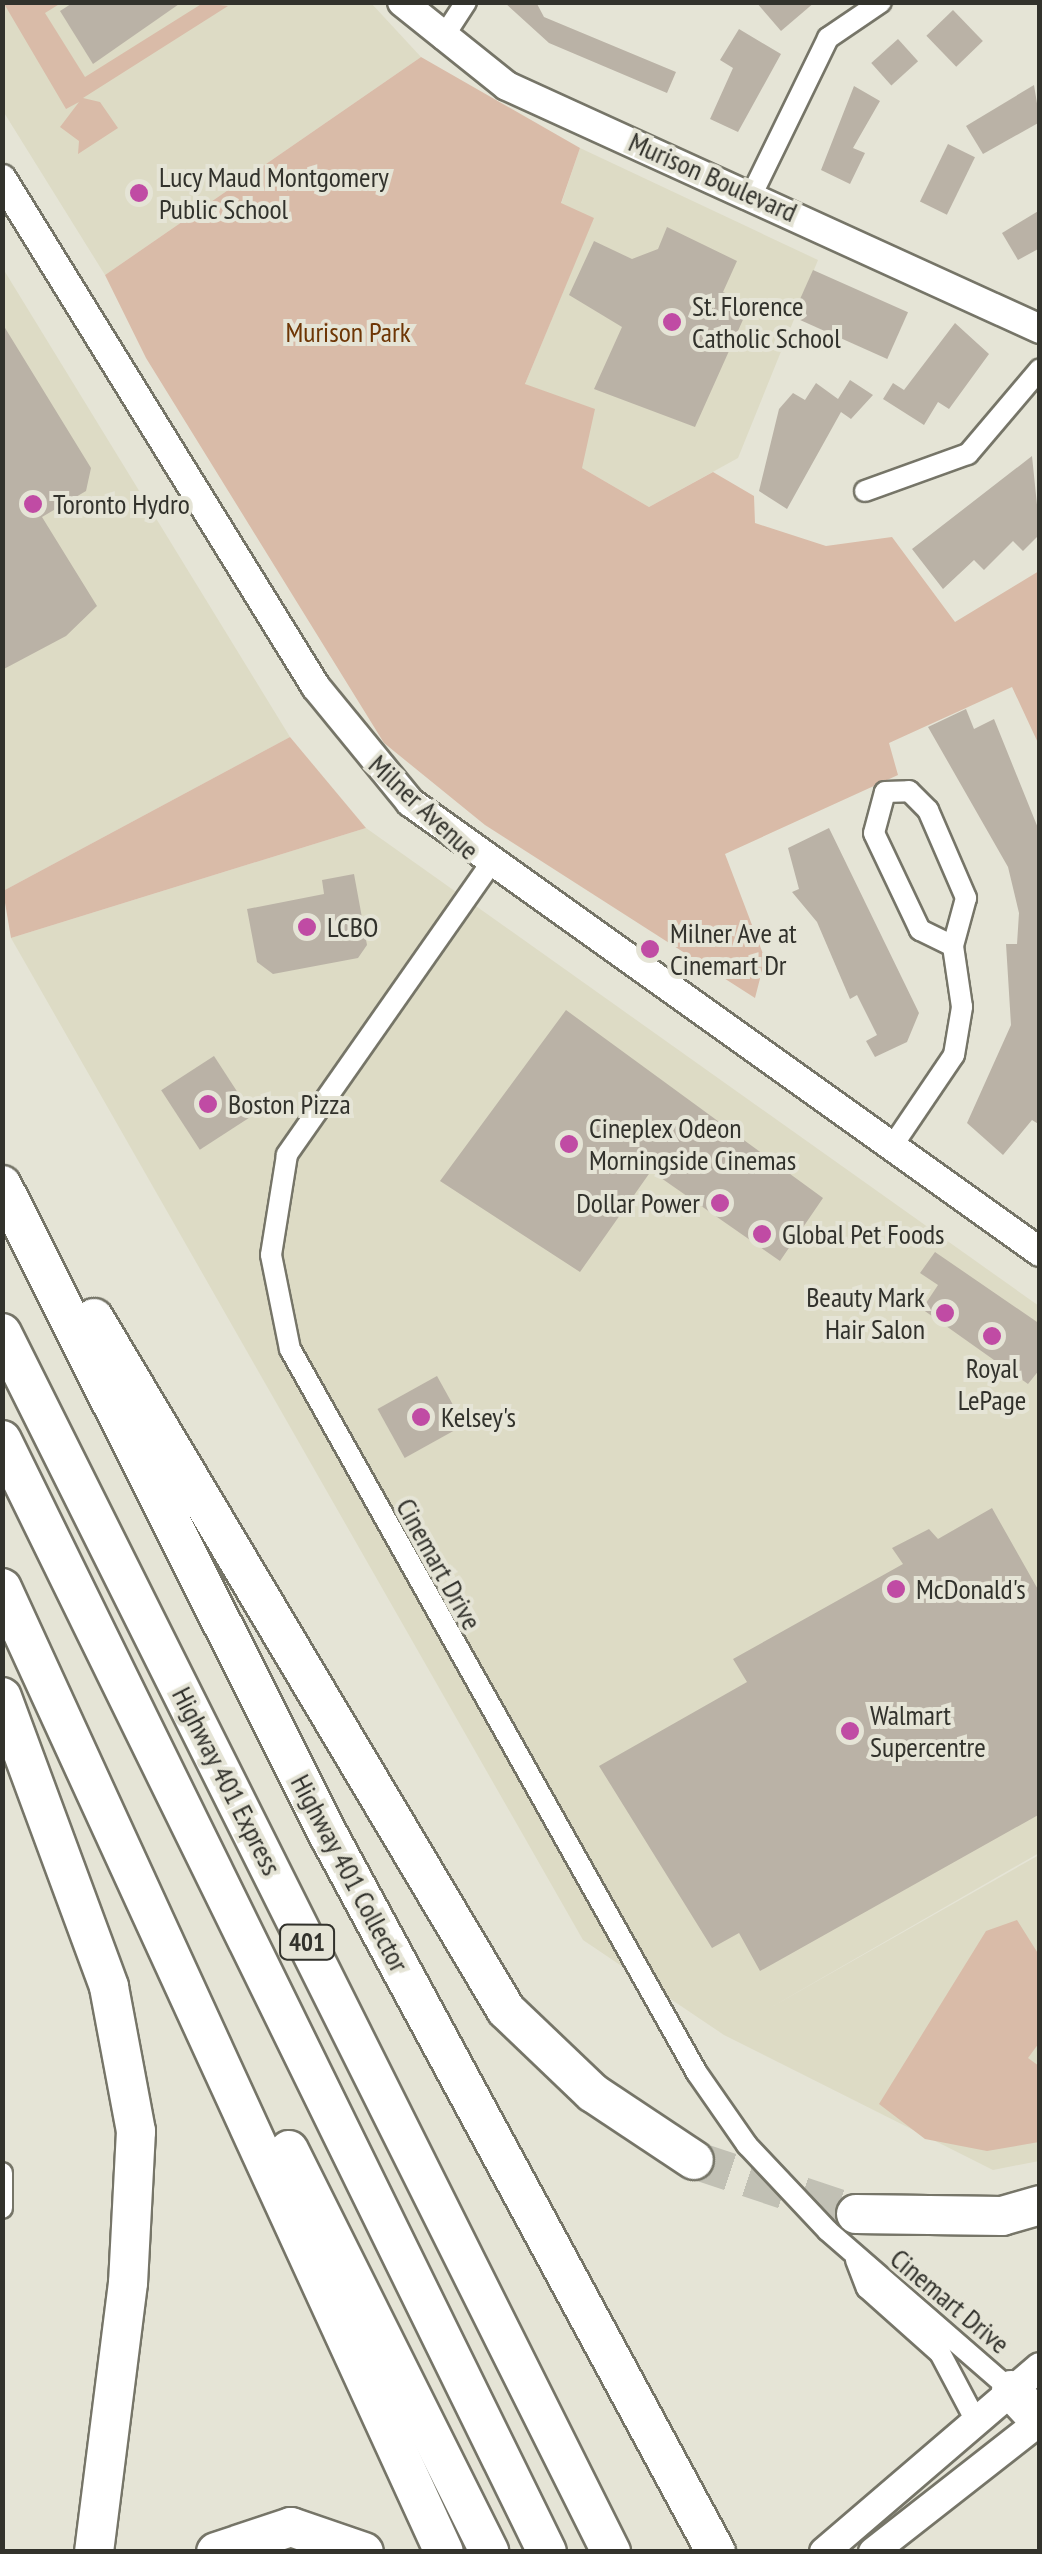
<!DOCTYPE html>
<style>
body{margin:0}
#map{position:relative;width:1042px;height:2554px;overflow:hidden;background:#e5e4d6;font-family:"PT Sans Narrow",sans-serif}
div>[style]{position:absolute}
.built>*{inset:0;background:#dddbc5}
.green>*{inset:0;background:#d9bba8}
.building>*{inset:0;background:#bab2a6;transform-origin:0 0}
.highway-tunnel>*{height:38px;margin-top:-19px;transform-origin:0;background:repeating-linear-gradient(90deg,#c1c0b4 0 38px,transparent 0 57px)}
.roads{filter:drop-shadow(2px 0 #767568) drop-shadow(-2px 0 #767568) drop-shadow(0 2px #767568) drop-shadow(0 -2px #767568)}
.street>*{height:20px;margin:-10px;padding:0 10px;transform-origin:10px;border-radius:10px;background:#fff}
.secondary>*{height:28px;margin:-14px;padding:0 14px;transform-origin:14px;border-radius:14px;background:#fff}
.highway>*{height:38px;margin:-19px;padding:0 19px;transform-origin:19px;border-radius:19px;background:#fff}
.dots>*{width:28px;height:28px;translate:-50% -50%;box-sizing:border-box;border:5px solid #e5e4d6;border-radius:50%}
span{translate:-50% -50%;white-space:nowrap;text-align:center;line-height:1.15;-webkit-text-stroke:8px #e5e4d6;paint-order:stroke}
.shield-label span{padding:2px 8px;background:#e5e4d6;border:2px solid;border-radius:8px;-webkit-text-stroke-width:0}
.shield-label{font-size:25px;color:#32322c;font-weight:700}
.poi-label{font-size:28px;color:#32322c}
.left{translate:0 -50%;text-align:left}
.right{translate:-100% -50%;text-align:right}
.street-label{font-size:28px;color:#32322c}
.park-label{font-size:28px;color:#6e3605}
.frame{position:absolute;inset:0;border:5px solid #32322c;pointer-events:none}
</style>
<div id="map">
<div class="built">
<i style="clip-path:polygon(3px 3px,371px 3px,421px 57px,105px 275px,3px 111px)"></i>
<i style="clip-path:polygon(580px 148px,818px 260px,738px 458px,649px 507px,582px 468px,525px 384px,593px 219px,561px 204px)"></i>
<i style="clip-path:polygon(2px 267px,290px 737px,3px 891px,2px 891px)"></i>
<i style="clip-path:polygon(366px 828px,1039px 1306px,1039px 1853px,768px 2009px,1039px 1855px,1039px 2161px,993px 2170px,724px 2035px,583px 1940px,11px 938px)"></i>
</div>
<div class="green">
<i style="clip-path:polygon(3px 2px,61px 3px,45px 13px,85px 77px,203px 3px,228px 6px,83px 98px,100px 102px,118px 128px,78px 154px,79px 141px,60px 127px,79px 102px,66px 109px)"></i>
<i style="clip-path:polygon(421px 57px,580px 148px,561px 203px,594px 218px,525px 384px,595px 409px,582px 468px,649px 507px,713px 472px,754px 496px,755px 523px,826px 546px,892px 537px,955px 622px,1039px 571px,1039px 745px,1012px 687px,889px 743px,898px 775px,725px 854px,765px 959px,755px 998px,485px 825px,384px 743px,146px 358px,105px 275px)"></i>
<i style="clip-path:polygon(290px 737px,366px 828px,11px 938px,3px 891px)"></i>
<i style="clip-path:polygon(1017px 1920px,1039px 1955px,1039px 2043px,1028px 2058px,1039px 2066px,1039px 2142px,987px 2151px,925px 2139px,879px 2104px,986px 1931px)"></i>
</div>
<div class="building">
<i style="clip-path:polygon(74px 2px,182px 2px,93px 64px,60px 11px)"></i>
<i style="clip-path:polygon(504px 2px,536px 2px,544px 17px,676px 72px,667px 93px,549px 43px)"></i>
<i style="clip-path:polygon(756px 2px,815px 2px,781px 31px)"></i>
<i style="left:953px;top:10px;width:43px;height:37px;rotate:46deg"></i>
<i style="clip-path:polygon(739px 29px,781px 54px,738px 132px,710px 119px,733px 68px,720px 60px)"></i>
<i style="left:898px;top:39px;width:30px;height:36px;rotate:48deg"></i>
<i style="clip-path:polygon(1034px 85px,1040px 122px,983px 154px,966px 126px)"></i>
<i style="clip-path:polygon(854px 86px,880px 101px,853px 148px,865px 153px,850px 184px,821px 170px)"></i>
<i style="left:948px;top:144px;width:30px;height:64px;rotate:26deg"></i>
<i style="clip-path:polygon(1040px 210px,1040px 248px,1018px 260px,1002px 233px)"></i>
<i style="clip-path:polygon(667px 227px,737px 261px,723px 292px,750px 304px,695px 427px,594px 389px,622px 327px,569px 295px,594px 241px,632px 259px,658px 249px)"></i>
<i style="left:813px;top:270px;width:104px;height:51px;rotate:24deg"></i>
<i style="clip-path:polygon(2px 323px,91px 468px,86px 491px,42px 517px,97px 606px,66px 636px,2px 670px)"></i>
<i style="clip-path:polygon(955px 323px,989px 354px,949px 409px,938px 402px,924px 425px,883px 399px,893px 383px,904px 390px)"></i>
<i style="clip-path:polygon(850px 380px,873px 395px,851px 419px,841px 412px,787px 509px,759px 491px,779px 409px,793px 393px,805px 400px,816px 383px,838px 399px)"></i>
<i style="clip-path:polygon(1032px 456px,1040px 534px,1023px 551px,1013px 541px,984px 570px,974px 560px,943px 589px,912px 549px)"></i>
<i style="clip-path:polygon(966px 709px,974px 729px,994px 719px,1040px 833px,1040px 1125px,1032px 1120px,1003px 1155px,967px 1123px,1011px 1025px,1006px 944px,1017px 944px,1019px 913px,1008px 867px,928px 727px)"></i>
<i style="clip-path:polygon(829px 828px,919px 1013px,907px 1042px,875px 1057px,866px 1041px,877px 1035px,857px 995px,850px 999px,817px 922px,792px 892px,799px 889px,788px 848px)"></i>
<i style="clip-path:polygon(354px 874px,367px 945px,358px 958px,273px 974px,257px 962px,247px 909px,324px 894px,322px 880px)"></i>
<i style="clip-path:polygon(566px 1010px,823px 1198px,780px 1261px,651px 1171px,580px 1272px,440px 1181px)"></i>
<i style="left:214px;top:1056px;width:71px;height:63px;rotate:57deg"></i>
<i style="clip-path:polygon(935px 1252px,1040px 1324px,1040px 1369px,1028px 1384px,922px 1309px,938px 1285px,920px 1273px)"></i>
<i style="left:437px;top:1376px;width:56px;height:68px;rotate:61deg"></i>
<i style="clip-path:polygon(992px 1508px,1040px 1593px,1040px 1814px,760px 1971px,739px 1933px,712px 1948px,599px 1766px,747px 1682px,733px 1659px,903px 1564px,892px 1548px,929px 1529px,938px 1539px)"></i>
</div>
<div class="highway-tunnel">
<i style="left:694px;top:2160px;width:171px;rotate:18.4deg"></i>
</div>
<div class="roads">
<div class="street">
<i style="left:442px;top:39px;width:44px;rotate:-57deg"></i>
<i style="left:752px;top:194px;width:174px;rotate:-64deg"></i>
<i style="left:828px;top:38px;width:64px;rotate:-34.2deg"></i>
<i style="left:865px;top:491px;width:109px;rotate:-19.8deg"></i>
<i style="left:968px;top:454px;width:111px;rotate:-49.7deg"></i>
<i style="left:489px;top:866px;width:353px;rotate:125deg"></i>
<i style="left:287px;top:1155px;width:101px;rotate:99.1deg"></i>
<i style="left:271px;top:1255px;width:96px;rotate:78.6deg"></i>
<i style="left:290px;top:1349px;width:831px;rotate:60.66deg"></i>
<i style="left:697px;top:2073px;width:88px;rotate:55.2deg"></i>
<i style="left:747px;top:2145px;width:118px;rotate:46.7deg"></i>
<i style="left:828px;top:2231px;width:242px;rotate:41deg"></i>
<i style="left:891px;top:1148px;width:112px;rotate:-55.9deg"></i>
<i style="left:954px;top:1055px;width:49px;rotate:-80.5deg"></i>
<i style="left:962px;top:1007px;width:62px;rotate:-98.4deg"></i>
<i style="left:953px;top:946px;width:37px;rotate:-154deg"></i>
<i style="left:920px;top:930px;width:107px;rotate:-115.4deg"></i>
<i style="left:874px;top:833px;width:42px;rotate:-75deg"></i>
<i style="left:885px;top:792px;width:24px;rotate:-2deg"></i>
<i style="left:909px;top:791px;width:27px;rotate:45deg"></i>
<i style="left:928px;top:810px;width:96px;rotate:66.6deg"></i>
<i style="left:966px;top:898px;width:50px;rotate:105.2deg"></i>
<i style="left:2px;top:2173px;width:35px;rotate:90deg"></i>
<i style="left:856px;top:2260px;width:30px;rotate:69deg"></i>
<i style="left:867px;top:2288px;width:98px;rotate:41.7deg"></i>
<i style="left:940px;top:2353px;width:77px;rotate:62.1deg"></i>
</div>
<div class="secondary">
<i style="left:402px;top:2px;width:134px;rotate:38.7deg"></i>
<i style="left:507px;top:86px;width:586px;rotate:24.51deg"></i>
<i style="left:2px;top:179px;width:597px;rotate:58.28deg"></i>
<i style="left:316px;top:687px;width:149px;rotate:50.7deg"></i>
<i style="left:410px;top:802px;width:774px;rotate:35.54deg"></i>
<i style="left:824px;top:2552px;width:284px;rotate:-40.6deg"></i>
<i style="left:873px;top:2552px;width:212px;rotate:-38.1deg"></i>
</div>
<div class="highway">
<i style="left:2px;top:1185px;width:729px;rotate:63.33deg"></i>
<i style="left:329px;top:1836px;width:814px;rotate:61.61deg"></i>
<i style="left:94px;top:1318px;width:805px;rotate:59.23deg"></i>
<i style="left:506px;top:2010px;width:120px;rotate:43.7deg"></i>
<i style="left:593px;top:2093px;width:121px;rotate:33.6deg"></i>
<i style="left:2px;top:1333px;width:1363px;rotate:63.45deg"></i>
<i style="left:2px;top:1440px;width:1238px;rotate:63.89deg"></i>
<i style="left:2px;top:1588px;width:1060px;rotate:65.37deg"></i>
<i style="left:2px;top:1697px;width:309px;rotate:69.7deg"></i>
<i style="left:109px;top:1987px;width:147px;rotate:79.4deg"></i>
<i style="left:136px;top:2131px;width:152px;rotate:93deg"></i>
<i style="left:128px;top:2283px;width:271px;rotate:97.2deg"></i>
<i style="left:289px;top:2150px;width:449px;rotate:63.5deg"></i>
<i style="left:856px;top:2214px;width:146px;rotate:0.8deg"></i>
<i style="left:1002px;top:2216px;width:40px;rotate:-16deg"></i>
<i style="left:1011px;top:2390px;width:42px;rotate:46.9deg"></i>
<i style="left:216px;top:2552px;width:79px;rotate:-18.4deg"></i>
<i style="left:291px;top:2527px;width:77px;rotate:18.9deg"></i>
</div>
</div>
<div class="dots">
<i style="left:139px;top:193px;background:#c04ba4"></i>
<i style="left:672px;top:322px;background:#c04ba4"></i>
<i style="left:33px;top:504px;background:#c04ba4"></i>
<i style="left:307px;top:927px;background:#c04ba4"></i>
<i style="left:650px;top:949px;background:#c04ba4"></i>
<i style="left:208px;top:1104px;background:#c04ba4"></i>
<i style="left:569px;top:1144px;background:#c04ba4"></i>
<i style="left:720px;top:1203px;background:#c04ba4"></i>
<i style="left:762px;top:1234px;background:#c04ba4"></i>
<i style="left:945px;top:1313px;background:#c04ba4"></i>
<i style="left:992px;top:1336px;background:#c04ba4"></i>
<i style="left:421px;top:1417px;background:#c04ba4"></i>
<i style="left:896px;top:1589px;background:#c04ba4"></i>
<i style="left:850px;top:1731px;background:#c04ba4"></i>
</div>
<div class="shield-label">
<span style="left:307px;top:1942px">401</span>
</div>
<div class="poi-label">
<span class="left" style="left:159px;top:193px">Lucy Maud Montgomery<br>Public School</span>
<span class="left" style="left:692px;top:322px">St. Florence<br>Catholic School</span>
<span class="left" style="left:53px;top:504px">Toronto Hydro</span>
<span class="left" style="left:327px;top:927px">LCBO</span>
<span class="left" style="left:670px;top:949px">Milner Ave at<br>Cinemart Dr</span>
<span class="left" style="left:228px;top:1104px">Boston Pizza</span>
<span class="left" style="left:589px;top:1144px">Cineplex Odeon<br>Morningside Cinemas</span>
<span class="right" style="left:700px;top:1203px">Dollar Power</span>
<span class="left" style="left:782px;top:1234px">Global Pet Foods</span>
<span class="right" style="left:925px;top:1313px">Beauty Mark<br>Hair Salon</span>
<span style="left:992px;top:1384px">Royal<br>LePage</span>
<span class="left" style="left:441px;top:1417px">Kelsey's</span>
<span class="left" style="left:916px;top:1589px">McDonald's</span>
<span class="left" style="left:870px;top:1731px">Walmart<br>Supercentre</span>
</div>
<div class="street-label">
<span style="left:713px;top:177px;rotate:24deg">Murison Boulevard</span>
<span style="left:424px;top:807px;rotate:43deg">Milner Avenue</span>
<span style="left:439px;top:1564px;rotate:61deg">Cinemart Drive</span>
<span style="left:227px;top:1781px;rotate:63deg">Highway 401 Express</span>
<span style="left:350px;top:1873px;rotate:62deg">Highway 401 Collector</span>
<span style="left:950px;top:2301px;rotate:40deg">Cinemart Drive</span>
</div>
<div class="park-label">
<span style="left:348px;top:332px">Murison Park</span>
</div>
<div class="frame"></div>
</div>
